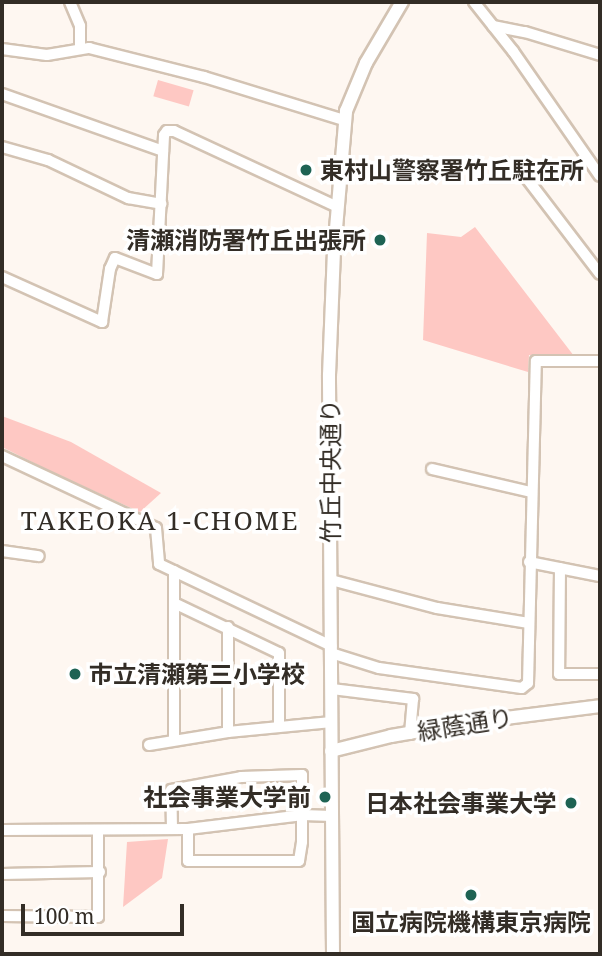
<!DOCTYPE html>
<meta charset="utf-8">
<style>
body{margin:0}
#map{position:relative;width:602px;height:956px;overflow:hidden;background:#fef7f1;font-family:"Noto Serif","Noto Sans JP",serif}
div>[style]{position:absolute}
.green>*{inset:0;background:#fec8c3;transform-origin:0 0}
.roads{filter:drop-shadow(2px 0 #d3c3b3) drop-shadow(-2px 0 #d3c3b3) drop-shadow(0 2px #d3c3b3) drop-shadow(0 -2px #d3c3b3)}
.minor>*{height:10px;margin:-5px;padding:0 5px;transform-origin:5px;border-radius:5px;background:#fff}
.tertiary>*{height:12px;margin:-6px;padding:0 6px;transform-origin:6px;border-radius:6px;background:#fff}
.dots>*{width:19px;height:19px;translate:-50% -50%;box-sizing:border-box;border:4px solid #fff;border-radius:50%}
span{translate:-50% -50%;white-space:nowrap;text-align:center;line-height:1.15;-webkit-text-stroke:7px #fff;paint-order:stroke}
.poi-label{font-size:24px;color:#332d26;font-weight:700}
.left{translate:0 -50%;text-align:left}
.right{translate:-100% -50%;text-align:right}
.street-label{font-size:24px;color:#332d26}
.neighbourhood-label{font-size:26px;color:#332d26;letter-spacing:2px}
.frame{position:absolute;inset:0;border:4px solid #332d26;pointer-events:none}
.scale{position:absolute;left:21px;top:904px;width:163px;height:32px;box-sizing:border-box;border:4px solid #332d26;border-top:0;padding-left:9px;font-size:21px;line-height:24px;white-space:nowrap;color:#332d26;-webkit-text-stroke:5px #fff;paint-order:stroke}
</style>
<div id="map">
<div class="green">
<i style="left:158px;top:80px;width:37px;height:17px;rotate:16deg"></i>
<i style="clip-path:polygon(475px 227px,574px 356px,529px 355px,528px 372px,423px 340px,427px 233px,461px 237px)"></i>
<i style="clip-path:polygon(2px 416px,71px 442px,161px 493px,140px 512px,50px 471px,2px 447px)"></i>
<i style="clip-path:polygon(168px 839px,162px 878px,123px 907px,127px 842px)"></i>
</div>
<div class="roads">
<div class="minor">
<i style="left:70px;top:2px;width:26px;rotate:67deg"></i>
<i style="left:80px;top:26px;width:22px;rotate:90deg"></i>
<i style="left:474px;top:2px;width:63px;rotate:51.5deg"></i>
<i style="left:513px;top:51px;width:152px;rotate:55.2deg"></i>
<i style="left:493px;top:26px;width:33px;rotate:11deg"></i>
<i style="left:525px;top:32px;width:78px;rotate:17deg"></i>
<i style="left:2px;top:49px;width:45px;rotate:7.6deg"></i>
<i style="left:47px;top:55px;width:43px;rotate:-9.5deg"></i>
<i style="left:89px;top:48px;width:119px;rotate:14.2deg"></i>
<i style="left:204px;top:77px;width:146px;rotate:17.1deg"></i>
<i style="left:2px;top:94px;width:171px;rotate:19.5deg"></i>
<i style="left:2px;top:147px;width:48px;rotate:15.8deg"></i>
<i style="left:48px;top:160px;width:89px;rotate:25.4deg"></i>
<i style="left:128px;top:198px;width:34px;rotate:10deg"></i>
<i style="left:525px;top:176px;width:123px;rotate:52.6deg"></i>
<i style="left:2px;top:277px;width:110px;rotate:24.2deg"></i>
<i style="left:102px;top:322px;width:54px;rotate:-81.4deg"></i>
<i style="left:110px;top:269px;width:12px;rotate:-66deg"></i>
<i style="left:115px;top:258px;width:45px;rotate:20.9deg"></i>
<i style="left:157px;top:274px;width:139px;rotate:-87.1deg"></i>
<i style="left:164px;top:135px;width:5px;rotate:-53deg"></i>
<i style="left:167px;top:131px;width:7px"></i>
<i style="left:174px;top:131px;width:181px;rotate:24.9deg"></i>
<i style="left:2px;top:456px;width:170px;rotate:25.1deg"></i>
<i style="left:156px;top:528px;width:36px;rotate:85deg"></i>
<i style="left:159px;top:564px;width:191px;rotate:25.4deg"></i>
<i style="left:432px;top:469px;width:102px;rotate:13.1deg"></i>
<i style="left:2px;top:551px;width:37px;rotate:8deg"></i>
<i style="left:529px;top:562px;width:72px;rotate:11.2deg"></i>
<i style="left:560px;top:568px;width:106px;rotate:90.5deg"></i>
<i style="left:559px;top:674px;width:41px"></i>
<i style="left:174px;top:571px;width:169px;rotate:90deg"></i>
<i style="left:331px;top:580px;width:110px;rotate:14.8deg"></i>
<i style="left:437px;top:608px;width:93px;rotate:9.3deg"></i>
<i style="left:174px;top:603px;width:116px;rotate:25.5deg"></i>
<i style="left:279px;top:653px;width:74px;rotate:90deg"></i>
<i style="left:228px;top:627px;width:105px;rotate:90deg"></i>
<i style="left:331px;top:653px;width:50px;rotate:17.4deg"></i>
<i style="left:379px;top:668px;width:144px;rotate:8deg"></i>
<i style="left:522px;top:688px;width:8px;rotate:-40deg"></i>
<i style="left:528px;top:683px;width:322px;rotate:-88.6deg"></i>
<i style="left:536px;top:361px;width:64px"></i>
<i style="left:332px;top:689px;width:82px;rotate:7deg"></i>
<i style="left:413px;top:699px;width:35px;rotate:95deg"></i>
<i style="left:149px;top:745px;width:80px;rotate:-9.3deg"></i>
<i style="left:228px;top:732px;width:104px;rotate:-5.5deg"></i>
<i style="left:172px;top:829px;width:39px;rotate:-91deg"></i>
<i style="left:171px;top:790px;width:71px;rotate:-10.5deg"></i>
<i style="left:241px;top:777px;width:61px;rotate:-1.9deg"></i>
<i style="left:302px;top:775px;width:67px;rotate:90deg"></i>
<i style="left:302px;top:842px;width:19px;rotate:99deg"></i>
<i style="left:299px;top:861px;width:111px;rotate:180deg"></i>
<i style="left:188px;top:861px;width:32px;rotate:-90deg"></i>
<i style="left:2px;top:830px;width:186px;rotate:-0.3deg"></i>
<i style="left:188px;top:829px;width:116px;rotate:-6.9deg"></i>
<i style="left:303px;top:815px;width:29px;rotate:2deg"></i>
<i style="left:2px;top:874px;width:98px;rotate:-1.2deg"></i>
<i style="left:2px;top:916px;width:96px;rotate:0.6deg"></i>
<i style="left:98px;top:917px;width:87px;rotate:-90deg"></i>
</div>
<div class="tertiary">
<i style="left:331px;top:751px;width:62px;rotate:-14deg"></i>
<i style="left:391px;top:736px;width:76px;rotate:-9.8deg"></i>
<i style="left:466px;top:723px;width:135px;rotate:-7.2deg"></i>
<i style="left:333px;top:954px;width:579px;rotate:-90.4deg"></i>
<i style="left:329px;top:375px;width:123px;rotate:-87.7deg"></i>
<i style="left:334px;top:252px;width:142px;rotate:-85.1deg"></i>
<i style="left:346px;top:111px;width:52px;rotate:-67.4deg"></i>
<i style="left:366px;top:63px;width:71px;rotate:-59.5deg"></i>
</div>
</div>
<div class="dots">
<i style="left:306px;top:170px;background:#1e6354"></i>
<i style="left:380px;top:240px;background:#1e6354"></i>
<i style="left:75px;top:674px;background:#1e6354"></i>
<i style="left:325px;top:797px;background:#1e6354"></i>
<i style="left:571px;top:803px;background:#1e6354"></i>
<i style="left:471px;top:895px;background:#1e6354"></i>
</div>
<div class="poi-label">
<span class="left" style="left:320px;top:170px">東村山警察署竹丘駐在所</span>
<span class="right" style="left:366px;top:240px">清瀬消防署竹丘出張所</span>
<span class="left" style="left:89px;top:674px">市立清瀬第三小学校</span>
<span class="right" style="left:311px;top:797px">社会事業大学前</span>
<span class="right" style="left:557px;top:803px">日本社会事業大学</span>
<span style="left:471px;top:922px">国立病院機構東京病院</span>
</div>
<div class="street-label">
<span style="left:330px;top:471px;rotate:-90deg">竹丘中央通り</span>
<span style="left:465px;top:724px;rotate:-9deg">緑蔭通り</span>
</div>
<div class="neighbourhood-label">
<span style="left:160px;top:521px">TAKEOKA 1-CHOME</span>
</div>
<div class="frame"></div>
<div class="scale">100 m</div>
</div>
